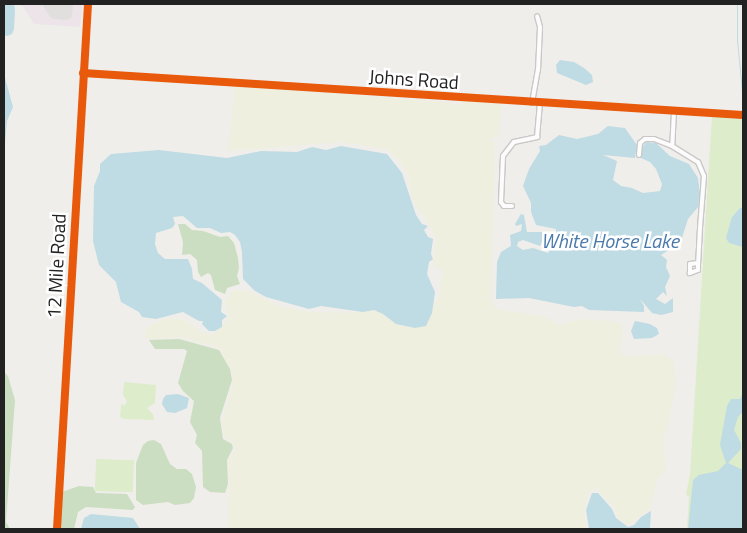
<!DOCTYPE html>
<style>
body{margin:0}
#map{position:relative;width:747px;height:533px;overflow:hidden;background:#f0eeeb;font-family:"Titillium Web",sans-serif}
div>[style]{position:absolute}
.industrial>*{inset:0;background:#ede4e9}
.farmland>*{inset:0;background:#efefdf}
.grass>*{inset:0;background:#ddeccb;transform-origin:0 0}
.forest>*{inset:0;background:#cbdec1}
.parking>*{inset:0;background:#e0dfde}
.water>*{inset:0;background:#bfdbe3}
.stream>*{height:1px;margin:-0.5px;padding:0 0.5px;transform-origin:0.5px;border-radius:0.5px;background:#bfdbe3}
.roads{filter:drop-shadow(1px 0 #c9c8c7) drop-shadow(-1px 0 #c9c8c7) drop-shadow(0 1px #c9c8c7) drop-shadow(0 -1px #c9c8c7)}
.street>*{height:4px;margin:-2px;padding:0 2px;transform-origin:2px;border-radius:2px;background:#fdfcfc}
.cycleway>*{height:8px;margin:-4px;padding:0 4px;transform-origin:4px;border-radius:4px;background:#e8590c}
span{translate:-50% -50%;white-space:nowrap;text-align:center;line-height:1.15;-webkit-text-stroke:5px #fff;paint-order:stroke}
.street-label{font-size:19px;color:#222}
.water-label{font-size:20px;color:#4a7aab;font-style:italic}
.frame{position:absolute;inset:0;border:5px solid #222;pointer-events:none}
</style>
<div id="map">
<div class="industrial">
<i style="clip-path:polygon(21px 4px,82px 4px,80px 27px,34px 24px)"></i>
</div>
<div class="farmland">
<i style="clip-path:polygon(235px 85px,451px 103px,458px 106px,464px 101px,501px 103px,499px 137px,489px 137px,495px 144px,491px 299px,496px 309px,544px 316px,560px 325px,581px 319px,611px 321px,621px 324px,623px 335px,619px 351px,625px 356px,662px 354px,674px 361px,676px 383px,670px 419px,663px 438px,666px 471px,657px 480px,650px 508px,644px 514px,629px 525px,618px 518px,614px 507px,597px 489px,590px 490px,588px 495px,584px 510px,586px 529px,227px 528px,230px 484px,228px 463px,229px 458px,234px 454px,236px 448px,228px 438px,225px 438px,222px 422px,233px 384px,231px 369px,220px 350px,214px 345px,198px 343px,182px 337px,149px 339px,145px 337px,145px 328px,166px 318px,178px 319px,185px 320px,202px 332px,213px 335px,229px 319px,225px 301px,228px 296px,232px 291px,239px 290px,248px 291px,279px 306px,301px 311px,344px 313px,374px 310px,383px 314px,395px 324px,415px 328px,432px 313px,434px 302px,440px 298px,441px 280px,444px 272px,433px 265px,436px 241px,431px 227px,427px 224px,427px 220px,418px 210px,412px 198px,408px 174px,395px 156px,386px 149px,342px 142px,228px 151px)"></i>
</div>
<div class="grass">
<i style="clip-path:polygon(712px 115px,743px 117px,743px 529px,687px 529px,689px 496px,686px 495px,690px 474px)"></i>
<i style="clip-path:polygon(124px 382px,156px 385px,155px 403px,147px 408px,153px 414px,154px 420px,124px 419px,120px 417px,121px 404px,125px 405px,127px 401px,123px 395px)"></i>
<i style="left:96px;top:459px;width:38px;height:32px;rotate:2deg"></i>
</div>
<div class="forest">
<i style="clip-path:polygon(178px 224px,185px 224px,192px 230px,203px 231px,220px 237px,228px 236px,234px 243px,238px 258px,239px 268px,237px 276px,240px 284px,227px 288px,225px 294px,215px 290px,211px 275px,208px 273px,201px 277px,198px 272px,197px 260px,190px 254px,182px 255px,183px 242px)"></i>
<i style="clip-path:polygon(179px 339px,219px 350px,230px 369px,232px 380px,220px 418px,223px 439px,232px 444px,233px 448px,227px 460px,228px 484px,225px 493px,210px 492px,203px 487px,202px 451px,195px 443px,197px 435px,190px 422px,194px 401px,183px 391px,178px 383px,187px 351px,184px 349px,155px 349px,149px 340px)"></i>
<i style="clip-path:polygon(4px 372px,8px 376px,15px 400px,6px 522px,10px 529px,4px 529px)"></i>
<i style="clip-path:polygon(154px 440px,161px 444px,170px 464px,177px 469px,186px 469px,192px 474px,196px 487px,194px 498px,190px 503px,175px 505px,168px 502px,143px 505px,136px 500px,136px 463px,143px 445px,148px 441px)"></i>
<i style="clip-path:polygon(79px 486px,93px 487px,96px 493px,127px 494px,135px 507px,133px 510px,86px 507px,78px 512px,74px 529px,60px 529px,62px 492px)"></i>
</div>
<div class="parking">
<i style="clip-path:polygon(42px 4px,73px 4px,72px 17px,67px 20px,54px 19px,50px 17px)"></i>
</div>
<div class="water">
<i style="clip-path:polygon(4px 4px,14px 4px,15px 10px,14px 29px,12px 34px,7px 36px,4px 35px)"></i>
<i style="clip-path:polygon(560px 60px,574px 62px,584px 68px,592px 75px,593px 82px,586px 85px,557px 73px,556px 65px)"></i>
<i style="clip-path:polygon(4px 74px,13px 107px,7px 121px,4px 155px)"></i>
<i style="clip-path:polygon(608px 126px,625px 128px,637px 145px,635px 158px,603px 155px,617px 161px,613px 180px,621px 186px,632px 188px,643px 193px,660px 191px,662px 184px,656px 169px,650px 162px,641px 158px,643px 146px,647px 142px,656px 143px,670px 156px,689px 164px,698px 178px,700px 194px,698px 207px,688px 219px,682px 238px,677px 245px,661px 255px,667px 260px,666px 267px,670px 276px,665px 287px,667px 296px,663px 292px,656px 299px,665px 304px,673px 298px,673px 312px,661px 315px,652px 313px,640px 299px,644px 306px,644px 312px,589px 310px,582px 306px,574px 307px,529px 298px,496px 299px,497px 262px,501px 252px,511px 246px,510px 235px,521px 231px,522px 224px,516px 226px,515px 224px,521px 214px,524px 215px,527px 232px,544px 232px,548px 238px,544px 238px,540px 246px,523px 240px,518px 242px,517px 246px,523px 250px,533px 248px,548px 253px,550px 249px,555px 246px,556px 229px,536px 225px,531px 212px,531px 203px,523px 186px,529px 169px,540px 151px,539px 146px,546px 145px,559px 135px,577px 139px,598px 134px)"></i>
<i style="clip-path:polygon(341px 146px,387px 154px,402px 173px,416px 215px,422px 224px,428px 226px,424px 230px,428px 237px,433px 239px,431px 254px,433px 259px,429px 262px,427px 274px,435px 292px,432px 313px,426px 326px,415px 328px,396px 324px,383px 314px,374px 310px,363px 312px,321px 306px,309px 309px,266px 297px,255px 291px,243px 279px,242px 252px,240px 242px,235px 235px,230px 232px,221px 233px,210px 228px,197px 228px,183px 216px,173px 217px,175px 224px,172px 228px,156px 233px,155px 244px,158px 253px,165px 259px,188px 259px,192px 269px,193px 279px,202px 283px,222px 300px,221px 312px,227px 316px,222px 320px,222px 327px,215px 331px,209px 331px,202px 324px,203px 321px,199px 321px,183px 312px,156px 319px,142px 317px,139px 312px,121px 302px,116px 282px,99px 265px,93px 241px,94px 186px,100px 171px,100px 164px,111px 154px,159px 150px,227px 158px,261px 151px,297px 152px,312px 147px,326px 150px)"></i>
<i style="clip-path:polygon(740px 208px,743px 208px,743px 247px,729px 243px,726px 238px,732px 217px)"></i>
<i style="clip-path:polygon(635px 321px,650px 324px,657px 328px,659px 334px,652px 338px,634px 339px,631px 331px)"></i>
<i style="clip-path:polygon(743px 392px,743px 411px,738px 417px,734px 430px,741px 443px,741px 449px,728px 463px,743px 470px,743px 529px,688px 529px,693px 480px,699px 475px,718px 471px,726px 463px,720px 445px,727px 406px,731px 399px,740px 399px)"></i>
<i style="clip-path:polygon(178px 394px,189px 398px,187px 408px,175px 413px,167px 412px,162px 404px,163px 399px,166px 395px)"></i>
<i style="clip-path:polygon(592px 493px,598px 493px,612px 509px,616px 518px,628px 527px,634px 525px,641px 517px,651px 511px,650px 529px,589px 529px,586px 510px)"></i>
<i style="clip-path:polygon(91px 514px,133px 518px,140px 529px,81px 529px,84px 518px)"></i>
</div>
<div class="stream">
<i style="left:737px;top:4px;width:36px;rotate:90deg"></i>
<i style="left:737px;top:40px;width:61px;rotate:84.4deg"></i>
</div>
<div class="roads">
<div class="street">
<i style="left:83px;top:73px;width:661px;rotate:3.64deg"></i>
<i style="left:532px;top:103px;width:34px;rotate:-80deg"></i>
<i style="left:538px;top:70px;width:43px;rotate:-87.3deg"></i>
<i style="left:540px;top:27px;width:11px;rotate:-105deg"></i>
<i style="left:674px;top:112px;width:34px;rotate:93deg"></i>
<i style="left:672px;top:146px;width:31px;rotate:32deg"></i>
<i style="left:698px;top:162px;width:15px;rotate:67deg"></i>
<i style="left:704px;top:176px;width:52px;rotate:94.4deg"></i>
<i style="left:700px;top:228px;width:35px;rotate:93deg"></i>
<i style="left:698px;top:263px;width:7px;rotate:90deg"></i>
<i style="left:698px;top:270px;width:9px;rotate:159deg"></i>
<i style="left:690px;top:273px;width:9px;rotate:-90deg"></i>
<i style="left:690px;top:264px;width:8px;rotate:-7deg"></i>
<i style="left:639px;top:155px;width:12px;rotate:-85deg"></i>
<i style="left:640px;top:143px;width:6px;rotate:-39deg"></i>
<i style="left:645px;top:139px;width:9px"></i>
<i style="left:654px;top:139px;width:19px;rotate:21deg"></i>
<i style="left:512px;top:206px;width:8px;rotate:180deg"></i>
<i style="left:504px;top:206px;width:5px;rotate:-127deg"></i>
<i style="left:501px;top:202px;width:46px;rotate:-87.5deg"></i>
<i style="left:503px;top:156px;width:18px;rotate:-52deg"></i>
<i style="left:514px;top:142px;width:24px;rotate:-12deg"></i>
<i style="left:537px;top:137px;width:34px;rotate:-85deg"></i>
<i style="left:57px;top:529px;width:526px;rotate:-86.62deg"></i>
</div>
</div>
<div class="cycleway">
<i style="left:83px;top:73px;width:661px;rotate:3.64deg"></i>
<i style="left:57px;top:529px;width:526px;rotate:-86.62deg"></i>
</div>
<div class="street-label">
<span style="left:414px;top:79px;rotate:4deg">Johns Road</span>
<span style="left:56px;top:266px;rotate:-87deg">12 Mile Road</span>
</div>
<div class="water-label">
<span style="left:610px;top:240px">White Horse Lake</span>
</div>
<div class="frame"></div>
</div>
